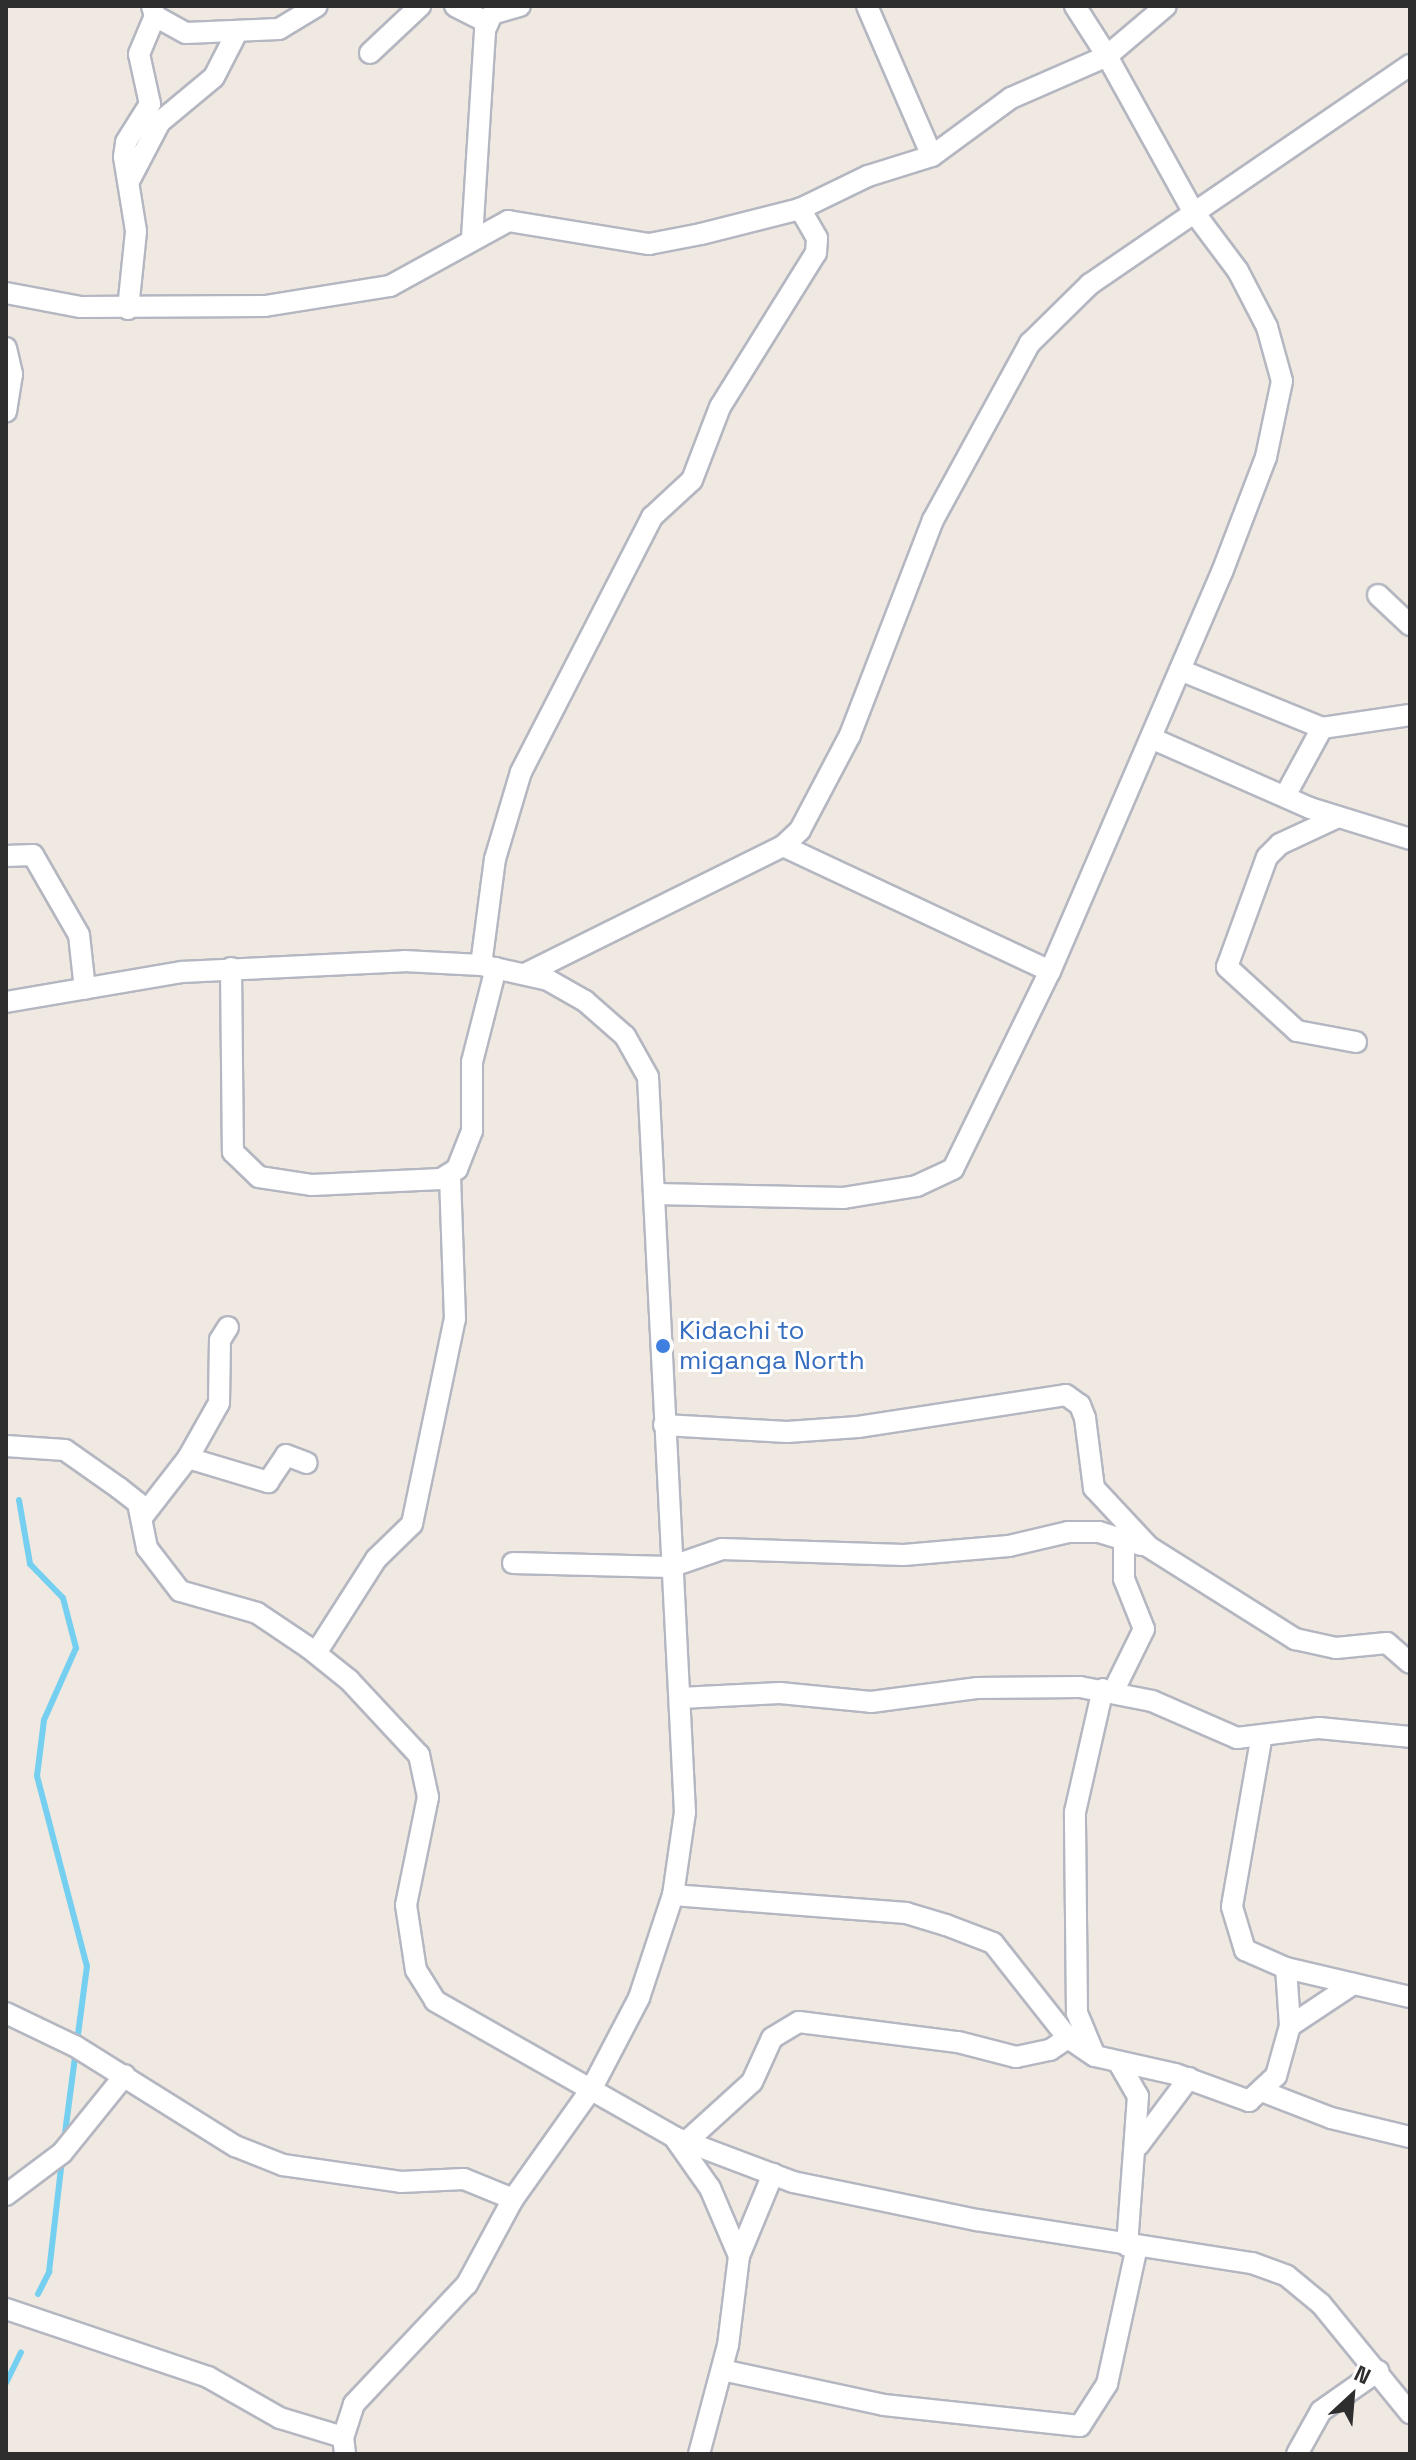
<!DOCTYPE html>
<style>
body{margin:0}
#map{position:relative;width:1416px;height:2460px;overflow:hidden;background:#efe9e1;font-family:"Space Grotesk",sans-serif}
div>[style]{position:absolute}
.stream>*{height:6px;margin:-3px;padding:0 3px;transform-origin:3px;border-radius:3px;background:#75cff0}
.roads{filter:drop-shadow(2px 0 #b4b7c1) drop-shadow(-2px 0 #b4b7c1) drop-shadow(0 2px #b4b7c1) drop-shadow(0 -2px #b4b7c1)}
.minor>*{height:20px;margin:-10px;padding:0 10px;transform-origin:10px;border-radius:10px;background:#fff}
.dots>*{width:22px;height:22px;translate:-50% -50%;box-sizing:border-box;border:4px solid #fff;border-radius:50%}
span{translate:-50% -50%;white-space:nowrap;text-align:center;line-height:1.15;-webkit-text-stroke:6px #fff;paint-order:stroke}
.shop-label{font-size:26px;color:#366cbe}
.left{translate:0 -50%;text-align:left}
.frame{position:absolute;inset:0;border:8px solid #2e2e2e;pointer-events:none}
.north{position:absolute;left:1312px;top:2356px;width:80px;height:80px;-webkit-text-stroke:6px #fff;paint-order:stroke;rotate:26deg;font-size:22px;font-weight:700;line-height:32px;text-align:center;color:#2e2e2e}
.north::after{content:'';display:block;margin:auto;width:28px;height:36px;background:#2e2e2e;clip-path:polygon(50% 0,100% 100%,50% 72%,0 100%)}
</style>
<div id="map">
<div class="stream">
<i style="left:19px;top:1500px;width:65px;rotate:80.2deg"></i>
<i style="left:30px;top:1564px;width:47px;rotate:45.9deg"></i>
<i style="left:63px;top:1598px;width:52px;rotate:75.4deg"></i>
<i style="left:76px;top:1648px;width:79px;rotate:114deg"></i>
<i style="left:44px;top:1720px;width:56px;rotate:97.1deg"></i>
<i style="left:37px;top:1776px;width:196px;rotate:75.3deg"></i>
<i style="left:87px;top:1966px;width:177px;rotate:97.5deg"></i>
<i style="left:38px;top:2294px;width:25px;rotate:-63deg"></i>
<i style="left:49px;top:2272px;width:113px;rotate:-83.4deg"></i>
<i style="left:6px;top:2383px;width:34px;rotate:-64deg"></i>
</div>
<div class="roads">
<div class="minor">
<i style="left:152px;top:6px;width:10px;rotate:73deg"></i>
<i style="left:155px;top:16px;width:35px;rotate:29deg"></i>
<i style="left:186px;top:33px;width:93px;rotate:-2.5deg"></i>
<i style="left:279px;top:29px;width:44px;rotate:-31.2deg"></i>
<i style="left:455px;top:6px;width:37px;rotate:27deg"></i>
<i style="left:867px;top:6px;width:163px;rotate:66.6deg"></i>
<i style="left:1075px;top:6px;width:59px;rotate:57.4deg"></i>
<i style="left:1107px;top:56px;width:77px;rotate:-40.3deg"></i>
<i style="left:370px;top:53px;width:69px;rotate:-43.2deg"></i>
<i style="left:129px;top:181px;width:67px;rotate:-62.3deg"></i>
<i style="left:160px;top:122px;width:70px;rotate:-39.8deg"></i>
<i style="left:214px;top:77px;width:51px;rotate:-62.9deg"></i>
<i style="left:472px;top:238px;width:208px;rotate:-86.4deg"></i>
<i style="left:485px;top:30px;width:17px;rotate:-66deg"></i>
<i style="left:492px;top:14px;width:29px;rotate:-16deg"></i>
<i style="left:6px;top:293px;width:75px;rotate:10.7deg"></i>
<i style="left:80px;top:307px;width:185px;rotate:-0.3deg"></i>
<i style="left:265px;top:306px;width:127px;rotate:-9.1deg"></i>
<i style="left:390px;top:286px;width:135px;rotate:-28.8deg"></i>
<i style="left:508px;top:221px;width:143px;rotate:9.3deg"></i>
<i style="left:649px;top:244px;width:53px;rotate:-10.9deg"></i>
<i style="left:701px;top:234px;width:102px;rotate:-14.2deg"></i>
<i style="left:800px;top:209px;width:76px;rotate:-25.9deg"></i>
<i style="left:868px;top:176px;width:67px;rotate:-17.4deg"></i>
<i style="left:932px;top:156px;width:98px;rotate:-36.3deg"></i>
<i style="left:1011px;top:98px;width:105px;rotate:-23.6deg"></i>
<i style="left:1107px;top:56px;width:177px;rotate:61deg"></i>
<i style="left:1193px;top:211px;width:75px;rotate:53.1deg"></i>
<i style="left:1238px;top:271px;width:63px;rotate:62.6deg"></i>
<i style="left:1267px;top:327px;width:56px;rotate:74.5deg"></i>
<i style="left:1282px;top:381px;width:78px;rotate:101.9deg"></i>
<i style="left:1266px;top:457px;width:123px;rotate:110.9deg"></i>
<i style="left:1222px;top:572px;width:434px;rotate:113.3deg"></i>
<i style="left:1050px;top:971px;width:220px;rotate:116.1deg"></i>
<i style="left:953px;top:1169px;width:40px;rotate:155deg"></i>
<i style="left:917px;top:1186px;width:74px;rotate:170.7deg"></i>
<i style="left:844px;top:1198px;width:189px;rotate:-178.8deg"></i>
<i style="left:128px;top:309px;width:78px;rotate:-84.1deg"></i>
<i style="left:136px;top:231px;width:75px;rotate:-99.2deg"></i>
<i style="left:124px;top:157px;width:15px;rotate:-82deg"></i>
<i style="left:126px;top:142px;width:45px;rotate:-57.7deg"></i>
<i style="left:150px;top:104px;width:51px;rotate:-102.4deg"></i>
<i style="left:139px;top:54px;width:41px;rotate:-67.2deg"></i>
<i style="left:6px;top:348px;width:27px;rotate:77deg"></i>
<i style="left:12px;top:374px;width:38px;rotate:99deg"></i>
<i style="left:1378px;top:595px;width:44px;rotate:43.2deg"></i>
<i style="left:1180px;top:670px;width:153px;rotate:22.2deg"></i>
<i style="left:1322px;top:728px;width:89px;rotate:-8.4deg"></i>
<i style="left:1151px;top:738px;width:174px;rotate:23.8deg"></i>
<i style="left:1310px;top:808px;width:105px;rotate:17.2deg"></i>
<i style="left:1285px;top:796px;width:77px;rotate:-61.4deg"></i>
<i style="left:1336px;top:818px;width:62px;rotate:155.1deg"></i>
<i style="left:1280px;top:844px;width:18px;rotate:135deg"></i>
<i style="left:1267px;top:857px;width:117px;rotate:110deg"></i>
<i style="left:1227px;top:967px;width:95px;rotate:42.4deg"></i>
<i style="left:1297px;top:1031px;width:60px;rotate:10.6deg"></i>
<i style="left:783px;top:846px;width:295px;rotate:25.1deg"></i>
<i style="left:6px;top:856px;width:27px;rotate:-2deg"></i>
<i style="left:33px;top:855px;width:92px;rotate:60.1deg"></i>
<i style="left:79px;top:935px;width:54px;rotate:83.7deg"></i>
<i style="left:481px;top:965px;width:107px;rotate:-82.5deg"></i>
<i style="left:495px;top:859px;width:91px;rotate:-73.4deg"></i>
<i style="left:521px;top:772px;width:287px;rotate:-62.8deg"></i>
<i style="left:652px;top:517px;width:54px;rotate:-42.8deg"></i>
<i style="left:692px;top:480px;width:78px;rotate:-69deg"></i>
<i style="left:720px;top:407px;width:181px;rotate:-58.1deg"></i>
<i style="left:816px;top:253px;width:15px;rotate:-86deg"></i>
<i style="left:817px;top:238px;width:34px;rotate:-120deg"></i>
<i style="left:231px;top:968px;width:184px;rotate:89.4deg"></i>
<i style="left:233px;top:1152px;width:36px;rotate:44deg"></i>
<i style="left:259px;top:1177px;width:54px;rotate:8.6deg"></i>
<i style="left:312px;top:1185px;width:129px;rotate:-2.7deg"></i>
<i style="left:441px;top:1179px;width:19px;rotate:-32deg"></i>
<i style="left:457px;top:1169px;width:41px;rotate:-68.5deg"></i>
<i style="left:472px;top:1131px;width:69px;rotate:-90deg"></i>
<i style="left:472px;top:1062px;width:97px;rotate:-75.7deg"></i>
<i style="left:525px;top:974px;width:288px;rotate:-26.4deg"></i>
<i style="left:783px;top:846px;width:23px;rotate:-43deg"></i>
<i style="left:800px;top:830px;width:107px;rotate:-62.2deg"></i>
<i style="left:850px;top:735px;width:230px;rotate:-68.9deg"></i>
<i style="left:933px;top:520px;width:202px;rotate:-61.3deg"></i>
<i style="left:1030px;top:343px;width:84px;rotate:-44.5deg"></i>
<i style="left:1090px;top:284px;width:388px;rotate:-34.4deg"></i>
<i style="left:6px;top:1002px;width:179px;rotate:-9.7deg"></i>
<i style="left:182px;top:972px;width:222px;rotate:-2.8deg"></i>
<i style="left:404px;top:961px;width:77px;rotate:3deg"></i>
<i style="left:481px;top:965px;width:69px;rotate:12.6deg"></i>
<i style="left:548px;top:980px;width:43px;rotate:29.6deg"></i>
<i style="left:585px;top:1001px;width:53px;rotate:41.2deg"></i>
<i style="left:625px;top:1036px;width:47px;rotate:60.7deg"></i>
<i style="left:648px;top:1077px;width:736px;rotate:87.12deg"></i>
<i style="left:685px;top:1812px;width:84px;rotate:98.2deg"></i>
<i style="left:673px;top:1895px;width:108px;rotate:108.3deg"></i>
<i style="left:639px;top:1998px;width:102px;rotate:117.6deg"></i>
<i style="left:592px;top:2088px;width:136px;rotate:125.4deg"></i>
<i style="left:513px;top:2199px;width:97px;rotate:118.4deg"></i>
<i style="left:467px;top:2284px;width:165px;rotate:133.3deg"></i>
<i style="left:354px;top:2404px;width:35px;rotate:108deg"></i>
<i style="left:343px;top:2437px;width:17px;rotate:83deg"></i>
<i style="left:664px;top:1425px;width:123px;rotate:3.3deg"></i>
<i style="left:787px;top:1432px;width:71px;rotate:-4deg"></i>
<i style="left:858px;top:1427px;width:210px;rotate:-8.7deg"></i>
<i style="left:1066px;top:1395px;width:17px;rotate:36deg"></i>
<i style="left:1080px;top:1405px;width:14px;rotate:69deg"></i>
<i style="left:1085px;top:1418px;width:71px;rotate:82.7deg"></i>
<i style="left:1094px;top:1488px;width:81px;rotate:47deg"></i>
<i style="left:1149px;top:1547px;width:173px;rotate:32.2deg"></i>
<i style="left:1295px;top:1639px;width:42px;rotate:12.4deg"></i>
<i style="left:1336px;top:1648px;width:51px;rotate:-5.6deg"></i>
<i style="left:1387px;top:1643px;width:30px;rotate:41deg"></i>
<i style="left:6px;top:1446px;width:59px;rotate:3.9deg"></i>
<i style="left:65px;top:1450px;width:66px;rotate:35.1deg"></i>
<i style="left:119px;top:1488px;width:24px;rotate:38deg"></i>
<i style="left:138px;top:1503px;width:46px;rotate:78.7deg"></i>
<i style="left:147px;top:1548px;width:54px;rotate:52.5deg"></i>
<i style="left:180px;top:1591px;width:80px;rotate:15.9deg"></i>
<i style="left:257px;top:1613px;width:63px;rotate:33.9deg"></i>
<i style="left:309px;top:1648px;width:51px;rotate:38.7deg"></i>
<i style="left:349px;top:1680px;width:103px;rotate:47deg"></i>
<i style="left:419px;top:1755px;width:43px;rotate:77.9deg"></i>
<i style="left:428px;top:1797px;width:110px;rotate:101.5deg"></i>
<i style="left:406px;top:1905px;width:66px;rotate:81.3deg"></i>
<i style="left:416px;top:1970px;width:36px;rotate:58deg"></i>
<i style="left:435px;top:2001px;width:275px;rotate:29.6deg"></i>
<i style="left:674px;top:2137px;width:127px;rotate:20.7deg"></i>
<i style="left:793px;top:2182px;width:188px;rotate:11.7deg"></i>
<i style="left:977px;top:2220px;width:278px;rotate:8.9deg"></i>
<i style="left:1252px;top:2263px;width:37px;rotate:20deg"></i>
<i style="left:1287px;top:2276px;width:44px;rotate:39.5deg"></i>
<i style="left:1321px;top:2304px;width:141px;rotate:50.8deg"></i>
<i style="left:188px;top:1458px;width:84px;rotate:16.7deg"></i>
<i style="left:268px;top:1482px;width:32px;rotate:-56deg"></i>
<i style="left:286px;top:1455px;width:22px;rotate:21deg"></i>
<i style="left:143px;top:1516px;width:73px;rotate:-52.2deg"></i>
<i style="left:188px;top:1458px;width:63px;rotate:-60.6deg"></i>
<i style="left:219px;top:1403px;width:63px;rotate:-89.1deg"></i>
<i style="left:220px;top:1340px;width:15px;rotate:-58deg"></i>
<i style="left:513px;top:1563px;width:157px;rotate:1.5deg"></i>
<i style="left:670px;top:1567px;width:55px;rotate:-19.1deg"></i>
<i style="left:722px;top:1549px;width:182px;rotate:1.9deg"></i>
<i style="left:904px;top:1555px;width:105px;rotate:-4.9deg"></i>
<i style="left:1009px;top:1546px;width:61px;rotate:-13.3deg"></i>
<i style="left:1068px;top:1532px;width:31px"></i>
<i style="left:1099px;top:1532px;width:44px;rotate:17.2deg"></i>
<i style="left:316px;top:1653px;width:112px;rotate:-57.4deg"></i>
<i style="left:376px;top:1559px;width:50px;rotate:-44.2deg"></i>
<i style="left:412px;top:1524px;width:209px;rotate:-78.2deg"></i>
<i style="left:455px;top:1319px;width:143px;rotate:-92deg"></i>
<i style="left:1114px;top:1690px;width:68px;rotate:-63.8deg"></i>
<i style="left:1144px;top:1629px;width:54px;rotate:-111.8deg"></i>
<i style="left:1124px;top:1579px;width:39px;rotate:-90deg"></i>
<i style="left:680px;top:1698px;width:100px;rotate:-2.9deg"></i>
<i style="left:780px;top:1693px;width:91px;rotate:5.6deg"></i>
<i style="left:871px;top:1702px;width:108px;rotate:-7.5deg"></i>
<i style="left:978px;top:1688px;width:102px;rotate:-0.6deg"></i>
<i style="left:1080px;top:1687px;width:73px;rotate:11deg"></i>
<i style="left:1152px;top:1701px;width:93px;rotate:23.5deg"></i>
<i style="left:1237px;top:1738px;width:83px;rotate:-7deg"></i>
<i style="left:1319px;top:1728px;width:91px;rotate:5.6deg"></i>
<i style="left:1261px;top:1740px;width:169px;rotate:99.9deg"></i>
<i style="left:1232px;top:1907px;width:45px;rotate:73.2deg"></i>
<i style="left:1245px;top:1950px;width:45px;rotate:23.7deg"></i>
<i style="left:1286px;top:1968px;width:127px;rotate:13.2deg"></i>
<i style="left:673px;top:1895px;width:234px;rotate:4.4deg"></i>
<i style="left:906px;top:1913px;width:42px;rotate:16.7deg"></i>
<i style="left:946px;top:1925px;width:50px;rotate:21deg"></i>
<i style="left:993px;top:1943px;width:121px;rotate:51.7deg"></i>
<i style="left:1068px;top:2038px;width:32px;rotate:34deg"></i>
<i style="left:1095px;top:2056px;width:82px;rotate:12.7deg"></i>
<i style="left:1175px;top:2074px;width:79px;rotate:20deg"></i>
<i style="left:1249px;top:2101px;width:37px;rotate:-43deg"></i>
<i style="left:1276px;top:2076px;width:52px;rotate:-74.4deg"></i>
<i style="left:1290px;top:2026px;width:58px;rotate:-93.9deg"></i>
<i style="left:6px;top:2013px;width:76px;rotate:25.6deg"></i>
<i style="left:75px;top:2046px;width:189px;rotate:32deg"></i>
<i style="left:235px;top:2146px;width:52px;rotate:21.6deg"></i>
<i style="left:283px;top:2165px;width:119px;rotate:8.2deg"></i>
<i style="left:401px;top:2182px;width:63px;rotate:-2.7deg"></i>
<i style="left:464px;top:2179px;width:53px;rotate:22.2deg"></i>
<i style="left:1290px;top:2026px;width:76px;rotate:-33.7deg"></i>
<i style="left:1095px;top:2056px;width:47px;rotate:-112.7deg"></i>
<i style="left:1077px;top:2013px;width:201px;rotate:-90.6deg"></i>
<i style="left:1075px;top:1812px;width:126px;rotate:-77.2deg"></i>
<i style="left:1120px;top:2065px;width:36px;rotate:60deg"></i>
<i style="left:1138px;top:2096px;width:150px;rotate:94.2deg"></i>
<i style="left:1264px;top:2092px;width:72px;rotate:21.2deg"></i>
<i style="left:1331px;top:2118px;width:81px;rotate:13.5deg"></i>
<i style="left:674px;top:2137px;width:62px;rotate:54.8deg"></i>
<i style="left:710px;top:2188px;width:74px;rotate:66.9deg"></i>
<i style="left:739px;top:2256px;width:90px;rotate:97deg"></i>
<i style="left:728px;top:2345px;width:113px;rotate:104.9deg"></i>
<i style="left:686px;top:2142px;width:89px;rotate:-42.3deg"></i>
<i style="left:752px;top:2082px;width:48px;rotate:-65.6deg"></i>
<i style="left:772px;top:2038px;width:31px;rotate:-31deg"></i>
<i style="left:799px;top:2022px;width:160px;rotate:7.2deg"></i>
<i style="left:958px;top:2042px;width:60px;rotate:14.5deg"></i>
<i style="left:1016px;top:2057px;width:35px;rotate:-12deg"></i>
<i style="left:1050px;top:2050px;width:22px;rotate:-34deg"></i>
<i style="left:1138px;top:2146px;width:85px;rotate:-53.1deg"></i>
<i style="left:6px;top:2195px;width:70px;rotate:-36.9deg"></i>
<i style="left:62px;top:2153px;width:100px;rotate:-51.1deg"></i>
<i style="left:739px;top:2256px;width:89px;rotate:-67.5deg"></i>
<i style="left:6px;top:2309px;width:213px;rotate:18.6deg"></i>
<i style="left:208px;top:2377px;width:83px;rotate:29.7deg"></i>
<i style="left:280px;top:2418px;width:66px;rotate:16.8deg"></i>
<i style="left:722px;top:2370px;width:166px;rotate:12.2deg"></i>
<i style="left:884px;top:2405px;width:197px;rotate:6.1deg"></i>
<i style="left:1080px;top:2426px;width:50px;rotate:-57.3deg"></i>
<i style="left:1107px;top:2384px;width:141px;rotate:-77.7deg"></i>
<i style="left:1297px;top:2454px;width:49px;rotate:-60.8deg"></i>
<i style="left:1321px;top:2411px;width:70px;rotate:-35.1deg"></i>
</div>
</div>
<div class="dots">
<i style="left:663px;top:1346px;background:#3f7fe0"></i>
</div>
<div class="shop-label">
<span class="left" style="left:679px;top:1346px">Kidachi to<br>miganga North</span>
</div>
<div class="frame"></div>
<div class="north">N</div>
</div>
